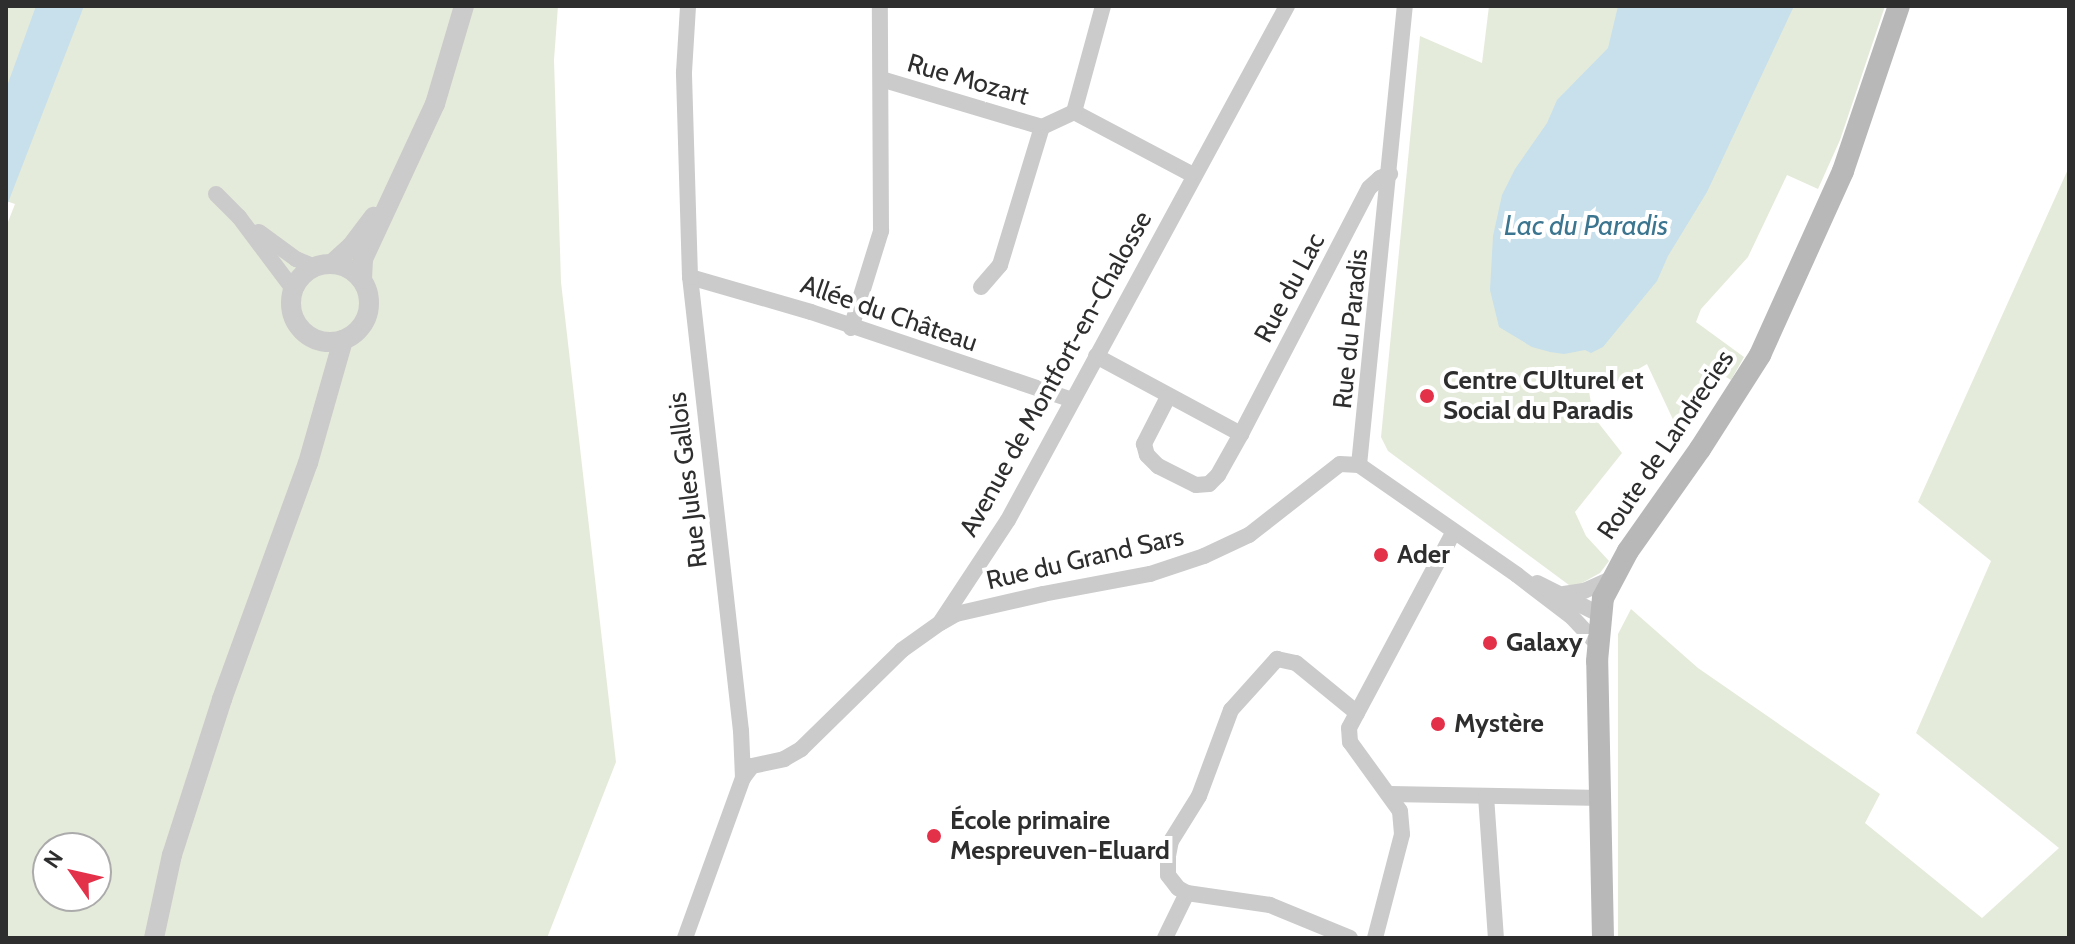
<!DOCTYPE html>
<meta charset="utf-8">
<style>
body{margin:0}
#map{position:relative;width:2075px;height:944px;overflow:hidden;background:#fff;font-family:Cabin,sans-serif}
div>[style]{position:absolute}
.green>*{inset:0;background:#e5ebdb}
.water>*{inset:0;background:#c7e0eb}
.minor>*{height:16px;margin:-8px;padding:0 8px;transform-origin:8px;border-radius:8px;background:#cbcbcb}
.tertiary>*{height:20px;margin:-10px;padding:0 10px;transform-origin:10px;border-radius:10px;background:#cbcbcb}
.tertiary>.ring{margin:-10px;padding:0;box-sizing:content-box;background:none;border:20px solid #cbcbcb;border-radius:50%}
.secondary>*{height:22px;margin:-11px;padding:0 11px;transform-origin:11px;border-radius:11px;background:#b8b8b8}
.dots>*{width:22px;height:22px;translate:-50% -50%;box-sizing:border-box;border:4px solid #fff;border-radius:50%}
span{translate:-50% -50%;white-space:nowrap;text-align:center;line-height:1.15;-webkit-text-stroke:8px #fff;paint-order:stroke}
.street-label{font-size:26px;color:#2e2e2e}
.poi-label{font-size:26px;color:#2e2e2e;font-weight:700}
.left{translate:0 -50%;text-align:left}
.water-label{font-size:28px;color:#3c758f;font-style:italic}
.frame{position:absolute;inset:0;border:8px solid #2e2e2e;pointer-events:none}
.north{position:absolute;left:32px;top:832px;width:80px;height:80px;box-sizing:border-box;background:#fff;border:2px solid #ababab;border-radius:50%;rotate:304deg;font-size:22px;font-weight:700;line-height:32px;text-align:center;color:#2e2e2e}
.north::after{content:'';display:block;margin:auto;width:28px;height:36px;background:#e4314a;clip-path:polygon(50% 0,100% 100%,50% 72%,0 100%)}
</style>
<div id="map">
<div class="green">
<i style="clip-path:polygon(evenodd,6px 6px,558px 6px,554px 60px,561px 282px,616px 762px,547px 938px,6px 938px,6px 227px,15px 204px,6px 201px,6px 6px,48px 848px,96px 848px,96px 896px,48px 896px,48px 848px)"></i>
<i style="clip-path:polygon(1489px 6px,1885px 6px,1840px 140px,1818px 189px,1787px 175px,1748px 257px,1701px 309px,1696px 322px,1744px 357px,1731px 380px,1713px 369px,1676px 426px,1647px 364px,1616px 382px,1606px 376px,1593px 380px,1589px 391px,1593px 416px,1622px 453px,1575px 512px,1586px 536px,1609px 561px,1600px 573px,1573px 588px,1388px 451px,1381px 437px,1420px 36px,1482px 63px)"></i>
<i style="clip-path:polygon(2069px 167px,2069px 938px,1618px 938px,1618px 634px,1631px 609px,1698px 668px,1880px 794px,1865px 823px,1982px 918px,2059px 848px,1916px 733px,1991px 561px,1918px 502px)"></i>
</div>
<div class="water">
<i style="clip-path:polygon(36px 6px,84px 6px,6px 208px,6px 89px)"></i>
<i style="clip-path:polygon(1618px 6px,1794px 6px,1707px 192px,1668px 256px,1657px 281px,1603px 347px,1591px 353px,1585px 350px,1564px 354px,1550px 352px,1532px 347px,1499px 327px,1490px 290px,1493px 236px,1502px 195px,1515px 169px,1547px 123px,1557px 100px,1608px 48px)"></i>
</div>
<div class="minor">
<i style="left:881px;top:79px;width:168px;rotate:16.6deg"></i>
<i style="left:1074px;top:112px;width:135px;rotate:27.9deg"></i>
<i style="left:1074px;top:112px;width:110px;rotate:-74.7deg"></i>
<i style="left:216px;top:194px;width:33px;rotate:45deg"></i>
<i style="left:239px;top:217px;width:90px;rotate:53.1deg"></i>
<i style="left:259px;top:232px;width:46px;rotate:36.1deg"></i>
<i style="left:296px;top:259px;width:21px;rotate:23deg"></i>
<i style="left:690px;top:277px;width:126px;rotate:16.1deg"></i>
<i style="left:811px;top:312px;width:275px;rotate:18.6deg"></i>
<i style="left:981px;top:287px;width:29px;rotate:-49deg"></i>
<i style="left:1000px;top:265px;width:144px;rotate:-73.1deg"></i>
<i style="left:1042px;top:127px;width:35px;rotate:-25deg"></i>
<i style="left:851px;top:328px;width:102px;rotate:-72.8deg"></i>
<i style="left:881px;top:231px;width:225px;rotate:-90.3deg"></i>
<i style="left:1096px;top:356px;width:165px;rotate:28.3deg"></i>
<i style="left:1168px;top:397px;width:53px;rotate:117.1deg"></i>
<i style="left:1144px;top:444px;width:11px;rotate:75deg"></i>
<i style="left:1147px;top:455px;width:16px;rotate:45deg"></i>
<i style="left:1158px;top:466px;width:42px;rotate:26.6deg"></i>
<i style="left:1196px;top:485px;width:13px;rotate:-4deg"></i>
<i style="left:1209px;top:484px;width:13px;rotate:-45deg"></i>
<i style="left:1218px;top:475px;width:47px;rotate:-60.7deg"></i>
<i style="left:1241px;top:434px;width:277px;rotate:-62.5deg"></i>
<i style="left:1369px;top:188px;width:15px;rotate:-42deg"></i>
<i style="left:1380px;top:178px;width:11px;rotate:-22deg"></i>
<i style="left:1359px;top:465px;width:461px;rotate:-84.3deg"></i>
<i style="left:1359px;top:465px;width:193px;rotate:34.8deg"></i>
<i style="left:1517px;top:575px;width:69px;rotate:37.4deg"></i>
<i style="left:1572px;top:617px;width:38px;rotate:47deg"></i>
<i style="left:1537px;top:583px;width:72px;rotate:26.6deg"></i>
<i style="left:1564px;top:594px;width:20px;rotate:-9deg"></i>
<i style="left:1584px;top:591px;width:30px;rotate:-24deg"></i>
<i style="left:942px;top:622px;width:16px;rotate:-30deg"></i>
<i style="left:956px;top:614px;width:89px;rotate:-12.9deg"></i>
<i style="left:1043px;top:594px;width:109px;rotate:-10.6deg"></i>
<i style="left:1150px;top:574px;width:57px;rotate:-18.4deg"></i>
<i style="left:1204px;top:556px;width:50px;rotate:-25deg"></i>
<i style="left:1249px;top:535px;width:115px;rotate:-38deg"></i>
<i style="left:1340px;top:464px;width:19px;rotate:3deg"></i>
<i style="left:743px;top:778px;width:15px;rotate:-53deg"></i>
<i style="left:752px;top:766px;width:33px;rotate:-12deg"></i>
<i style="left:784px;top:759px;width:20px;rotate:-30deg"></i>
<i style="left:801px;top:749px;width:141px;rotate:-44.4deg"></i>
<i style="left:902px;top:650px;width:47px;rotate:-35.4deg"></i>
<i style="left:940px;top:623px;width:123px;rotate:-56.6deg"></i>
<i style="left:1008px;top:520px;width:585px;rotate:-61.51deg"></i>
<i style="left:1390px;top:794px;width:212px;rotate:1.1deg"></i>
<i style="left:1486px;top:796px;width:142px;rotate:86deg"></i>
<i style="left:685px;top:938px;width:170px;rotate:-70.1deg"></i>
<i style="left:743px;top:778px;width:47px;rotate:-92.4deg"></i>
<i style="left:741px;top:731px;width:457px;rotate:-96.4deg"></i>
<i style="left:690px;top:277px;width:205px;rotate:-91.7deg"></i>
<i style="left:684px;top:72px;width:66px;rotate:-86.5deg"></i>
<i style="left:1165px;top:938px;width:50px;rotate:-63.9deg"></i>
<i style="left:1350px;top:938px;width:87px;rotate:-157.6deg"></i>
<i style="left:1270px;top:905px;width:84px;rotate:-171.8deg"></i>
<i style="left:1187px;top:893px;width:10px;rotate:-151deg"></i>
<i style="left:1178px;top:888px;width:16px;rotate:-128deg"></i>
<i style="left:1168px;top:875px;width:19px;rotate:-90deg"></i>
<i style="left:1168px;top:856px;width:15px;rotate:-79deg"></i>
<i style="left:1171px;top:841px;width:53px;rotate:-58.1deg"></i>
<i style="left:1199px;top:796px;width:92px;rotate:-69.6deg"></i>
<i style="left:1231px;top:710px;width:69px;rotate:-48deg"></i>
<i style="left:1277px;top:659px;width:19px;rotate:12deg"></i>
<i style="left:1296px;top:663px;width:79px;rotate:39.3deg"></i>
<i style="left:1375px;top:938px;width:107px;rotate:-75.4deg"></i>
<i style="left:1402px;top:834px;width:23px;rotate:-95deg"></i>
<i style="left:1400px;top:811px;width:85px;rotate:-125.9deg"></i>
<i style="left:1350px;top:742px;width:14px;rotate:-94deg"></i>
<i style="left:1349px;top:728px;width:221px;rotate:-61.9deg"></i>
</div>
<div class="tertiary">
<i class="ring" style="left:291px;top:264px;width:58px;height:58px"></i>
<i style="left:332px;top:264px;width:25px;rotate:-42deg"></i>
<i style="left:351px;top:247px;width:38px;rotate:-53deg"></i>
<i style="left:362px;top:279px;width:20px;rotate:-87deg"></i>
<i style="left:363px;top:259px;width:171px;rotate:-65.1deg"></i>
<i style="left:435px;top:104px;width:102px;rotate:-73.5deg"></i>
<i style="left:154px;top:938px;width:85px;rotate:-77.8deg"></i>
<i style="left:172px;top:855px;width:164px;rotate:-72.2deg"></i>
<i style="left:222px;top:699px;width:251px;rotate:-70deg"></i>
<i style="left:308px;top:463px;width:128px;rotate:-74.1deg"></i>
</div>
<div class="secondary">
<i style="left:1603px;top:938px;width:277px;rotate:-91.2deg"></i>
<i style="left:1597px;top:661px;width:63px;rotate:-84.6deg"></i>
<i style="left:1603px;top:598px;width:53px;rotate:-62deg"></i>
<i style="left:1628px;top:551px;width:125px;rotate:-54.8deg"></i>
<i style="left:1700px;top:449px;width:112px;rotate:-57.4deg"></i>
<i style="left:1760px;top:355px;width:202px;rotate:-65.7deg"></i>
<i style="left:1843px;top:171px;width:174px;rotate:-71.3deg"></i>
</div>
<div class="dots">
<i style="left:1427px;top:396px;background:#e4314a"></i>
<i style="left:1381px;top:555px;background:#e4314a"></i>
<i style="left:1490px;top:643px;background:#e4314a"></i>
<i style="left:1438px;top:724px;background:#e4314a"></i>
<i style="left:934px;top:836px;background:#e4314a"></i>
</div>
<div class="street-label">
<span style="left:968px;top:80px;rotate:16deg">Rue Mozart</span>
<span style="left:1290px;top:288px;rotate:-62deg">Rue du Lac</span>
<span style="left:889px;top:314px;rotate:19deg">Allée du Château</span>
<span style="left:1351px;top:329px;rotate:-84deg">Rue du Paradis</span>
<span style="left:1056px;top:374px;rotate:-61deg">Avenue de Montfort-en-Chalosse</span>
<span style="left:1666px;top:445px;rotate:-56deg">Route de Landrecies</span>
<span style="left:688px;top:480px;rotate:-97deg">Rue Jules Gallois</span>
<span style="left:1085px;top:559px;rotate:-13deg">Rue du Grand Sars</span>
</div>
<div class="poi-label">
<span class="left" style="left:1443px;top:396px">Centre CUlturel et<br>Social du Paradis</span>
<span class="left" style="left:1397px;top:555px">Ader</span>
<span class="left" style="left:1506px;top:643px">Galaxy</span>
<span class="left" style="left:1454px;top:724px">Mystère</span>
<span class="left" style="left:950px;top:836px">École primaire<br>Mespreuven-Eluard</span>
</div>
<div class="water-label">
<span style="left:1586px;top:225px">Lac du Paradis</span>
</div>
<div class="frame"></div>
<div class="north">N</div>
</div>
